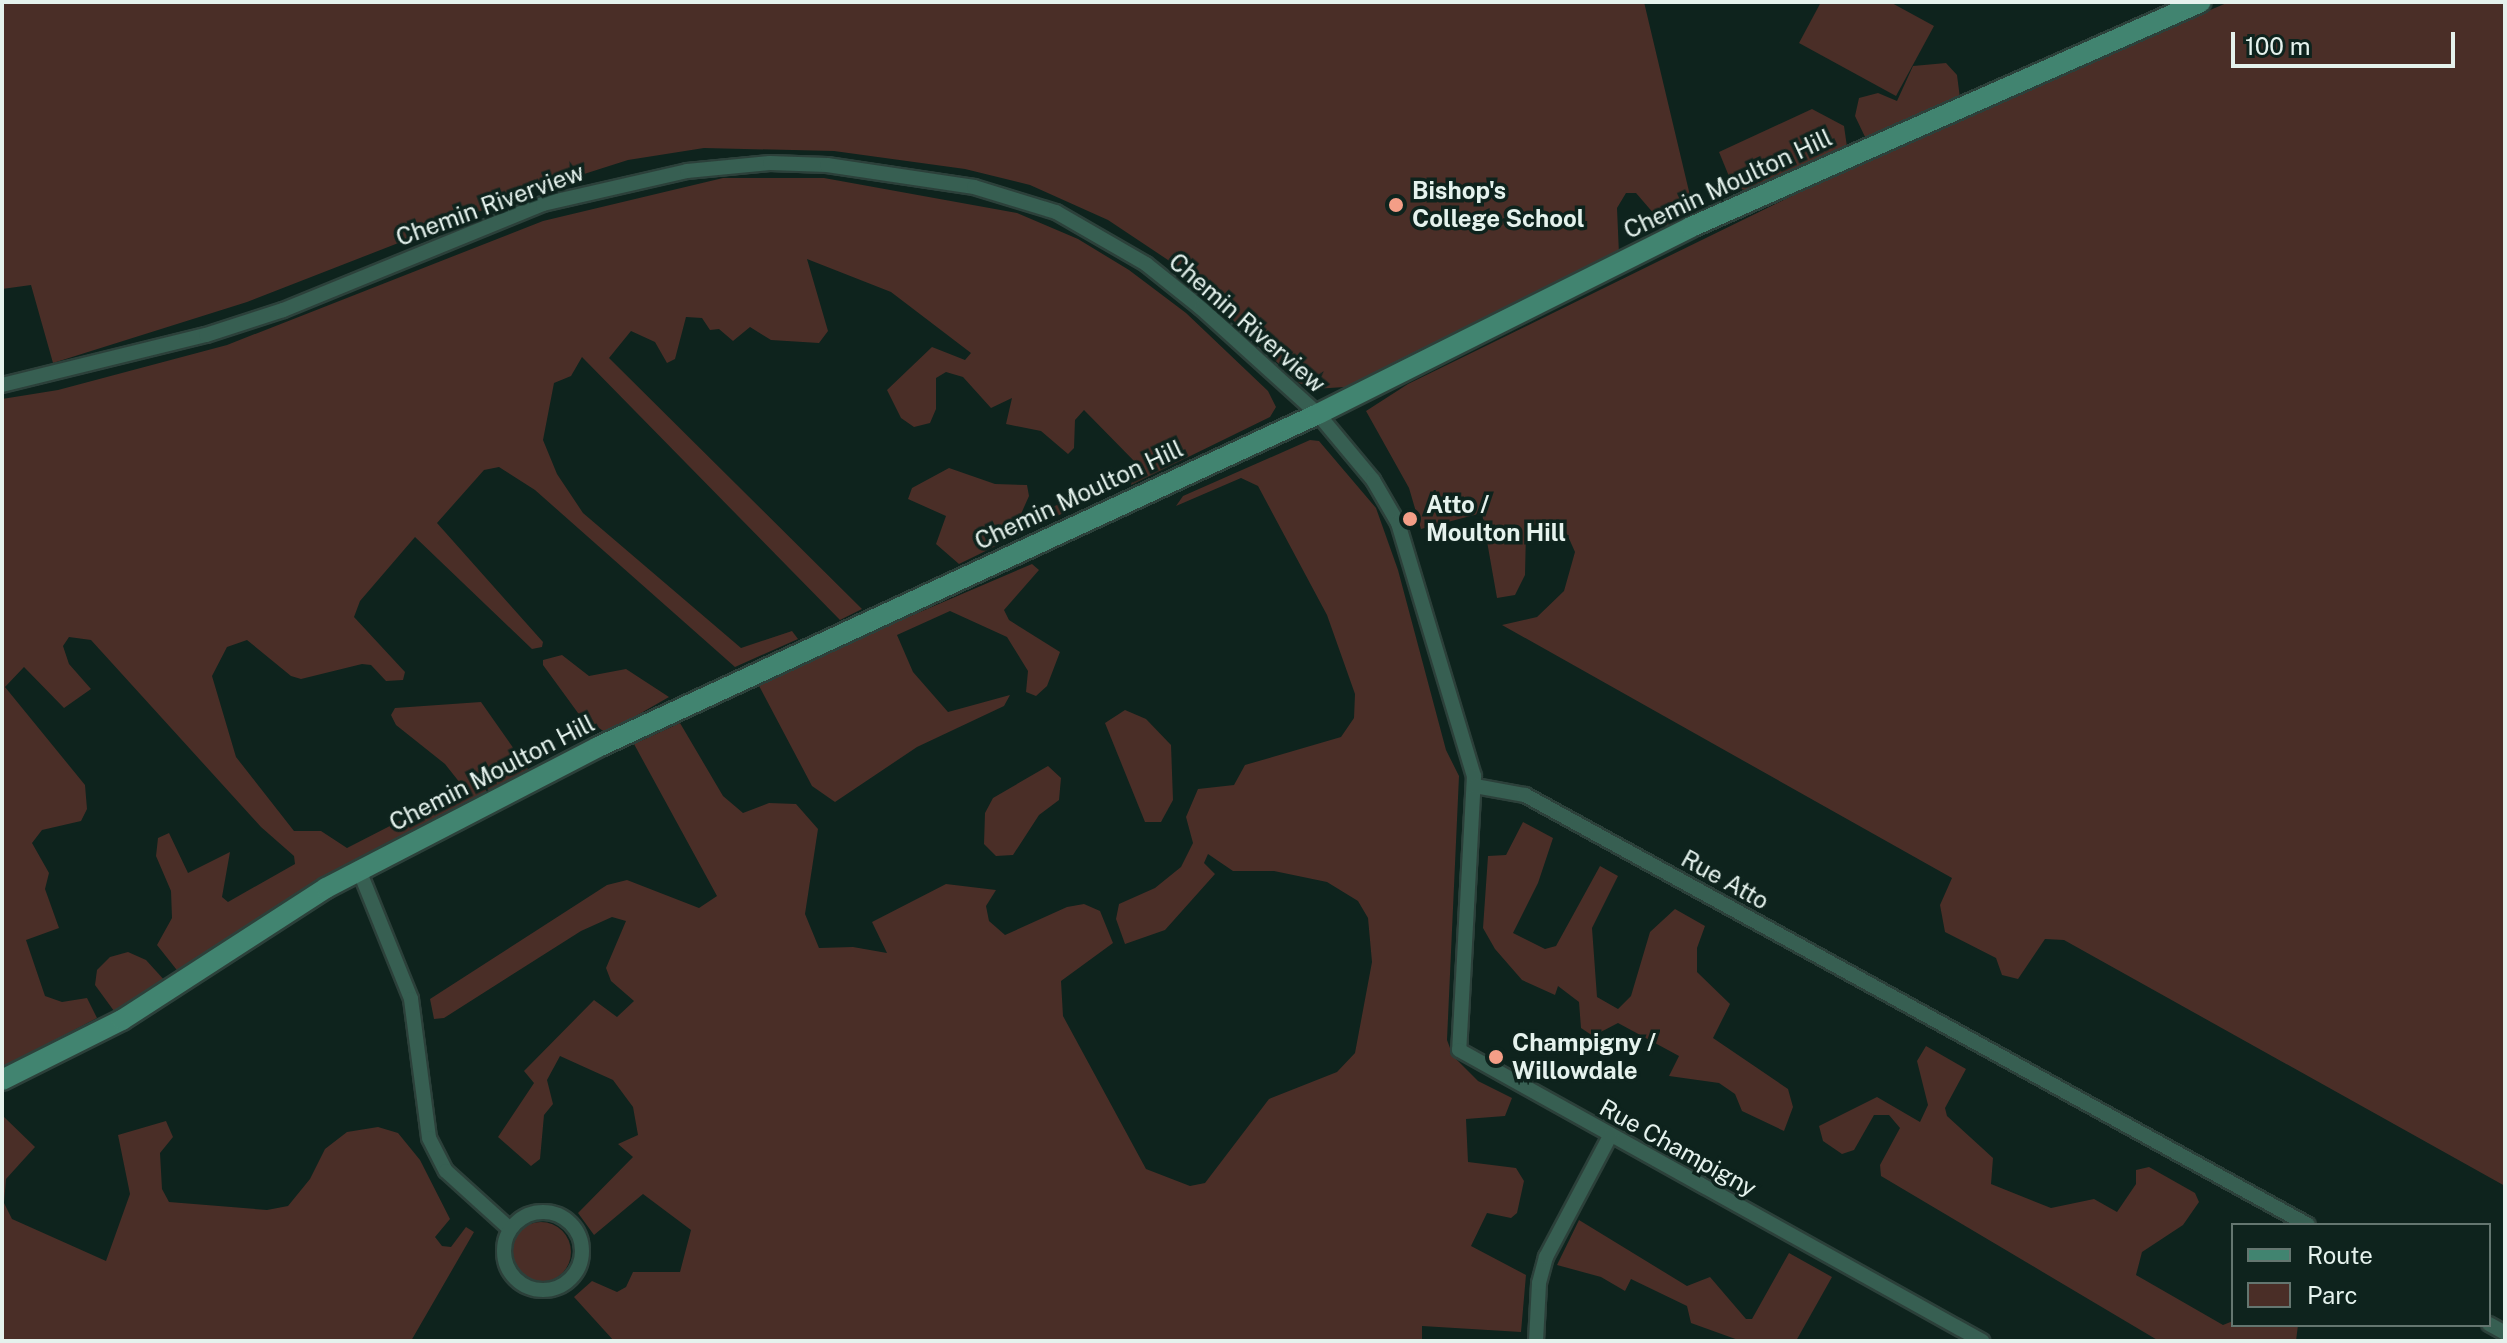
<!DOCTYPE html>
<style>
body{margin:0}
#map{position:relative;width:2507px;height:1343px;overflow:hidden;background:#0e231d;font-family:"Public Sans",sans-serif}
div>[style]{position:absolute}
.green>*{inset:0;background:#4a2e27}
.round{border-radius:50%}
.roads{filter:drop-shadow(2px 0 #2c403a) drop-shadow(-2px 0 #2c403a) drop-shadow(0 2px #2c403a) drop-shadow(0 -2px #2c403a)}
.street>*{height:14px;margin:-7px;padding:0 7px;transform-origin:7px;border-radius:7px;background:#375f52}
.street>.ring{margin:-7px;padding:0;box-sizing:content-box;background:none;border:14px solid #375f52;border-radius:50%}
.secondary>*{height:20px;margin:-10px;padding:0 10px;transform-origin:10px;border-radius:10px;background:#418470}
.dots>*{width:22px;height:22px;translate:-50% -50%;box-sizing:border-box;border:4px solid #0e231d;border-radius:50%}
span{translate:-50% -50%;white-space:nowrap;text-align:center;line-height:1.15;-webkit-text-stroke:7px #0e231d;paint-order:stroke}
.street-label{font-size:24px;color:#e5f2ed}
.poi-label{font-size:24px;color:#e5f2ed;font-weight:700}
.left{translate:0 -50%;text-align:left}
.frame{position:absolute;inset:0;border:4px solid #e5f2ed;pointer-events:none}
.legend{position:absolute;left:2231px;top:1223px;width:260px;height:104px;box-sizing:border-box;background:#0e231d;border:2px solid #647670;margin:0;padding:10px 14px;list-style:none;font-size:24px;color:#e5f2ed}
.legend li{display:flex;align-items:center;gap:16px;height:40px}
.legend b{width:40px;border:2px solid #647670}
.scale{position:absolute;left:2231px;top:32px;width:224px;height:36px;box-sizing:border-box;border:4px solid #e5f2ed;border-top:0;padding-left:10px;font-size:24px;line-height:28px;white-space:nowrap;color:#e5f2ed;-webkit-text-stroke:6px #0e231d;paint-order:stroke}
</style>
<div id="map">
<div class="green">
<i style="clip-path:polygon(2px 2px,1644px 2px,1692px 204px,1688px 219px,1668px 230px,1636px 193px,1626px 193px,1617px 208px,1619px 254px,1345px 387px,1314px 389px,1299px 383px,1174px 264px,1108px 220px,1030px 185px,965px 169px,834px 151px,704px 148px,628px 160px,537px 189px,247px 302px,53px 363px,31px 285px,2px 289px)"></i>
<i style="clip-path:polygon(1821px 2px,1890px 2px,1934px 26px,1896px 96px,1799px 43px)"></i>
<i style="clip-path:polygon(2229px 2px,2505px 2px,2505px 1186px,2064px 940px,2045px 939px,2018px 979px,2002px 975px,1996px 958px,1945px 932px,1940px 905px,1952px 878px,1502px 625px,1537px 617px,1564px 591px,1575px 552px,1567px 534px,1551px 526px,1533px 525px,1526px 531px,1525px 575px,1515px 595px,1497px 598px,1482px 513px,1421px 529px,1409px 488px,1366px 411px,1408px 384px,1918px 134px)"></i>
<i style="clip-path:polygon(1946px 63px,1957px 75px,1960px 98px,1866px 139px,1855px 116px,1859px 98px,1878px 93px,1897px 101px,1913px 66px)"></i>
<i style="clip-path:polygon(1812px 109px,1844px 126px,1847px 147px,1747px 191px,1733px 186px,1719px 152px)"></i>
<i style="clip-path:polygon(723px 178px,824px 178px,1017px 213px,1078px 239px,1129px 270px,1186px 313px,1268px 391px,1276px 407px,1270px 417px,1131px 485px,1137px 464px,1084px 410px,1075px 420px,1074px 448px,1068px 454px,1041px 431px,1006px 424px,1012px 398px,991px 408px,963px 377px,946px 372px,936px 378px,936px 409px,930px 423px,914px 427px,901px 418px,887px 390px,932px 347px,965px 360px,971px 353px,891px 292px,807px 259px,828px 331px,819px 343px,771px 340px,750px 327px,733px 341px,719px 329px,710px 330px,702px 318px,686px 317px,675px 359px,667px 363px,655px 342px,631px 331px,609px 358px,862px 609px,840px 620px,582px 357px,571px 376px,554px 383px,543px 440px,557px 474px,583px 513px,741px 648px,792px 631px,798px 639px,735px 667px,535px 490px,499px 467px,484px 470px,437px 523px,543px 642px,542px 647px,532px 649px,415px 537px,360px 601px,354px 617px,405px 672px,403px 680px,386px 681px,371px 665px,362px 664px,301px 679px,291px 676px,247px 640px,227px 647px,212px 676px,236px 757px,294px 831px,321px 831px,347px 848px,464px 788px,445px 764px,396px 725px,391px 715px,395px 708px,481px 702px,528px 769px,525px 774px,345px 866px,180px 974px,157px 945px,172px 918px,171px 891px,156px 856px,158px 838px,169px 833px,188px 873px,230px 852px,222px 897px,228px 902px,295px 864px,294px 856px,261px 827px,91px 640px,69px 637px,63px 646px,69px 664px,91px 689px,64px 708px,24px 667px,5px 687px,85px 785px,87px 809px,81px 821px,42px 830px,32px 843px,49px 873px,45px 889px,59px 928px,26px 940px,45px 996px,62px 1002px,87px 998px,97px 1018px,2px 1068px,2px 399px,58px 390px,227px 345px,543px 221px)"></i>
<i style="clip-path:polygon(1310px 440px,1319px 441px,1376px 508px,1398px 570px,1446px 750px,1459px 776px,1447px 1040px,1453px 1056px,1478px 1081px,1512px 1098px,1505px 1116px,1466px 1119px,1468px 1162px,1516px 1168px,1524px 1181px,1517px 1213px,1511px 1218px,1487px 1213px,1471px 1246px,1526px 1275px,1521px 1332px,1422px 1326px,1422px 1341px,614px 1341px,574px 1297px,592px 1281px,617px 1292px,626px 1287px,633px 1272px,680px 1272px,691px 1230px,643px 1194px,594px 1235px,578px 1213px,633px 1157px,618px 1144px,638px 1135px,633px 1107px,613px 1080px,560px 1056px,547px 1080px,553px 1104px,544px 1115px,540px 1159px,531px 1166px,498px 1137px,534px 1083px,524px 1071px,594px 1000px,617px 1017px,634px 1001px,611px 981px,606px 968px,626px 921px,612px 917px,581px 931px,444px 1018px,434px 1019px,430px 999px,607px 885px,627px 880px,699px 908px,717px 896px,634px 744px,680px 723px,723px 796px,743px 813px,769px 803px,796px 804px,818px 829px,805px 914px,819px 948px,853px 947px,887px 953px,872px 922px,946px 884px,996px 890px,986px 906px,989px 921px,1005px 935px,1067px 907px,1084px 904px,1100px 911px,1113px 943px,1061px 981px,1063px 1016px,1146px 1169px,1190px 1186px,1205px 1183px,1269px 1099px,1337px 1072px,1355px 1053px,1372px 962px,1368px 918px,1358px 901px,1327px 882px,1274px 871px,1233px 871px,1208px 854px,1204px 863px,1215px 874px,1165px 930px,1125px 944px,1116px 919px,1119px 904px,1155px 888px,1181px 867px,1193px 843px,1186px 817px,1198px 789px,1234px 785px,1245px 765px,1341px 737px,1354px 718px,1355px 694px,1327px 615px,1258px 486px,1241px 478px,1176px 506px,1183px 496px)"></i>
<i style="clip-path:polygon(949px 468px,995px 484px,1027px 485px,1029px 496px,1017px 523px,1077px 496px,1088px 501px,959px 564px,936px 544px,946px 516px,908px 499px,912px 488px)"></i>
<i style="clip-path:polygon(1032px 564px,1039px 570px,1004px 610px,1009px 620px,1060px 652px,1047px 686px,1036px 696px,1026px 692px,1028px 671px,1007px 637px,950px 611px,897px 635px,913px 672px,948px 712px,1010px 695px,1004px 706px,917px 747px,835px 802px,812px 786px,757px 682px)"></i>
<i style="clip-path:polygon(562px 655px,589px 676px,626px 669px,669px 697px,606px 733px,578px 713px,543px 665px,543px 660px)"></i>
<i style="clip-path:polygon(1125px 710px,1146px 719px,1171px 745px,1173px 800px,1161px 822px,1145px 822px,1105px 723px)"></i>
<i style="clip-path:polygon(1048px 766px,1061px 778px,1059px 800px,1039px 815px,1013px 855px,996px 856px,984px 844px,985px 813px,993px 798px)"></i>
<i style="clip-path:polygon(1523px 822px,1553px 838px,1538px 883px,1513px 933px,1545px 949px,1556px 946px,1600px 866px,1618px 876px,1592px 928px,1597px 997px,1618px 1009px,1631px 996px,1650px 932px,1675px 909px,1705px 926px,1697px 948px,1697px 972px,1730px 1004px,1713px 1038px,1788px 1089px,1793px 1107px,1784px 1131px,1742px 1111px,1735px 1094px,1719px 1083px,1669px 1076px,1679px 1056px,1618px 1023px,1593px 1036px,1581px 1028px,1579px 1002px,1558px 986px,1555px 995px,1522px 980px,1495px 949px,1483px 928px,1488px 856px,1506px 855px)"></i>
<i style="clip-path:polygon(128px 952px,146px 960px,166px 982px,114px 1011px,95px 985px,97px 970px,110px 957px)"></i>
<i style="clip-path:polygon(1926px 1046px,1966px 1069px,1945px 1108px,1947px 1116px,1993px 1158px,1991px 1184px,2051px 1208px,2094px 1199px,2117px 1212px,2136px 1184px,2136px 1170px,2149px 1167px,2195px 1193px,2199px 1202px,2183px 1225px,2142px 1252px,2136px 1275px,2223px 1325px,2233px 1321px,2233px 1325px,2298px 1325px,2296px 1341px,2159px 1341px,1881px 1176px,1880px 1165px,1900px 1128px,1889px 1115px,1874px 1115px,1854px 1150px,1842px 1154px,1823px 1141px,1819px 1126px,1877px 1097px,1920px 1122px,1928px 1105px,1917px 1061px)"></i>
<i style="clip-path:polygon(2px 1115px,35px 1147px,6px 1179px,4px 1203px,12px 1219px,106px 1261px,130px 1194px,118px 1135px,166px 1121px,173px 1137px,160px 1153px,162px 1189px,169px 1202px,267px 1210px,288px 1206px,310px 1179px,325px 1149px,347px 1132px,378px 1127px,398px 1133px,420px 1160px,450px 1219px,435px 1237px,442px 1246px,451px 1247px,466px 1227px,474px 1232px,411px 1341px,2px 1341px)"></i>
<i style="clip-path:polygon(1579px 1220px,1687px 1286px,1710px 1277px,1746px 1319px,1752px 1319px,1789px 1253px,1832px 1277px,1796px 1341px,1741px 1341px,1691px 1323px,1687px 1306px,1631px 1279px,1625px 1291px,1601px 1277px,1557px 1265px)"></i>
<i class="round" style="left:511px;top:1222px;width:60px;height:60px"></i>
</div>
<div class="roads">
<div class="street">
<i style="left:2px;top:385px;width:210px;rotate:-13.8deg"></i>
<i style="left:206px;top:335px;width:81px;rotate:-18deg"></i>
<i style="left:283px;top:310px;width:281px;rotate:-22.2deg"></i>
<i style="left:543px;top:204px;width:148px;rotate:-12.9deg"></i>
<i style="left:687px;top:171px;width:83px;rotate:-5.5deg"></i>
<i style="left:770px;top:163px;width:57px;rotate:2deg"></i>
<i style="left:827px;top:165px;width:149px;rotate:8.5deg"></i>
<i style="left:974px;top:187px;width:86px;rotate:17deg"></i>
<i style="left:1056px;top:212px;width:104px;rotate:30deg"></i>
<i style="left:1146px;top:264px;width:70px;rotate:38.7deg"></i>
<i style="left:1201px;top:308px;width:158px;rotate:42.2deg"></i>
<i style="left:1318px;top:414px;width:86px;rotate:50.2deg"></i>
<i style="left:1373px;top:480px;width:50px;rotate:59.8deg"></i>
<i style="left:1398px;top:523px;width:264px;rotate:73.3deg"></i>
<i style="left:1474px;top:776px;width:274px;rotate:93.1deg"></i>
<i style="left:1459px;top:1050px;width:599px;rotate:29.09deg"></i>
<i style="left:1475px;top:786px;width:51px;rotate:10.2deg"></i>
<i style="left:1525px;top:795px;width:893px;rotate:28.77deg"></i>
<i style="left:359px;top:870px;width:139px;rotate:68deg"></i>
<i style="left:411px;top:999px;width:140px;rotate:82.6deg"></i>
<i style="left:429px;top:1138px;width:37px;rotate:63deg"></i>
<i style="left:446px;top:1171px;width:86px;rotate:42.2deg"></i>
<i class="ring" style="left:504px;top:1212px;width:64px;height:64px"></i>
<i style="left:2489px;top:1324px;width:18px;rotate:29deg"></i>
<i style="left:1536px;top:1341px;width:58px;rotate:-87deg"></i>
<i style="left:1539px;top:1283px;width:27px;rotate:-75deg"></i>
<i style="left:1546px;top:1257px;width:137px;rotate:-62.1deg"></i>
</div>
<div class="secondary">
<i style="left:2px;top:1080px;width:134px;rotate:-26.6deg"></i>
<i style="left:122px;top:1020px;width:243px;rotate:-32.9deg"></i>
<i style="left:326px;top:888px;width:306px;rotate:-27.4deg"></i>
<i style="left:598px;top:747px;width:793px;rotate:-24.82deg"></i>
<i style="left:1318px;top:414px;width:417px;rotate:-26.6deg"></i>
<i style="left:1691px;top:227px;width:557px;rotate:-23.81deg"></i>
</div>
</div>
<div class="dots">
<i style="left:1396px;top:205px;background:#f49e87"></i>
<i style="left:1410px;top:519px;background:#f49e87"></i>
<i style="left:1496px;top:1057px;background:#f49e87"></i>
</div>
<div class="street-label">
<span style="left:1728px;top:184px;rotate:-25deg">Chemin Moulton Hill</span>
<span style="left:490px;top:205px;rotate:-20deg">Chemin Riverview</span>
<span style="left:1247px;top:323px;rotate:41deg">Chemin Riverview</span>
<span style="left:1079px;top:495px;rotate:-25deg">Chemin Moulton Hill</span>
<span style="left:492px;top:773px;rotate:-27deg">Chemin Moulton Hill</span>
<span style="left:1725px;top:880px;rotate:29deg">Rue Atto</span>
<span style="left:1678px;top:1148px;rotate:29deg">Rue Champigny</span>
</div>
<div class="poi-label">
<span class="left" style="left:1412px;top:205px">Bishop's<br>College School</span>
<span class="left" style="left:1426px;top:519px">Atto /<br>Moulton Hill</span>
<span class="left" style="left:1512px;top:1057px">Champigny /<br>Willowdale</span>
</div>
<div class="frame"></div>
<ul class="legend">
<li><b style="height:10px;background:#418470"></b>Route</li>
<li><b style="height:22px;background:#4a2e27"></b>Parc</li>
</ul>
<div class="scale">100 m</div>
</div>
